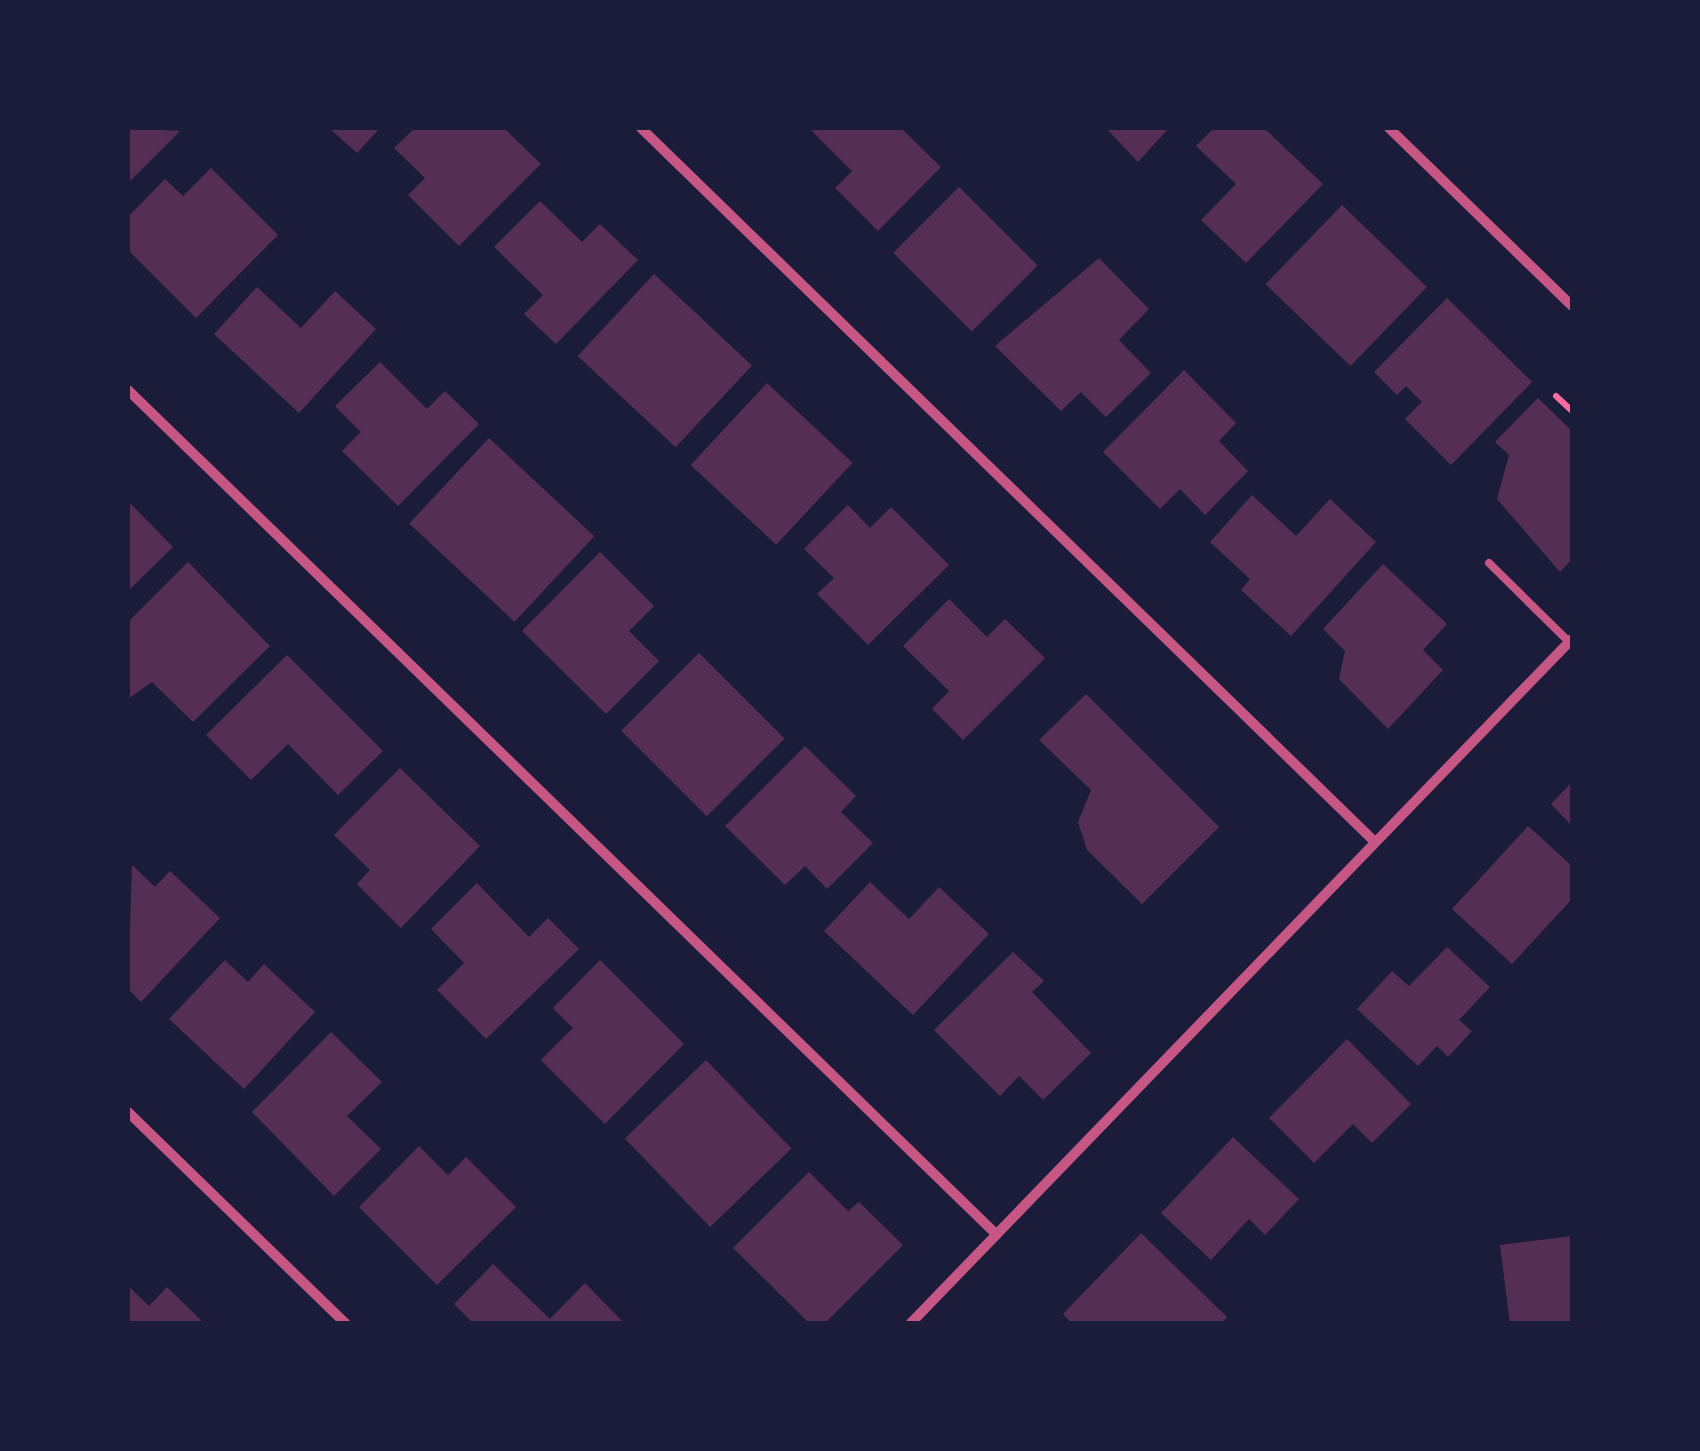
<!DOCTYPE html>
<style>
body{margin:0}
#map{position:relative;width:1700px;height:1451px;overflow:hidden;background:#1b1b3a;font-family:"Crimson Pro",serif}
div>[style]{position:absolute}
.building>*{inset:0;background:#542f53;transform-origin:0 0}
.path>*{height:6px;margin:-3px;padding:0 3px;transform-origin:3px;border-radius:3px;background:#ff6b9d}
.service>*{height:8px;margin:-4px;padding:0 4px;transform-origin:4px;border-radius:4px;background:#c65784}
.minor>*{height:10px;margin:-5px;padding:0 5px;transform-origin:5px;border-radius:5px;background:#c65784}
span{translate:-50% -50%;white-space:nowrap;text-align:center;line-height:1.15;-webkit-text-stroke:10px #1b1b3a;paint-order:stroke}
.frame{position:absolute;inset:0;border:130px solid #1b1b3a;pointer-events:none}
</style>
<div id="map">
<div class="building">
<i style="clip-path:polygon(128px 128px,180px 131px,128px 183px)"></i>
<i style="clip-path:polygon(329px 128px,380px 128px,357px 153px)"></i>
<i style="clip-path:polygon(415px 128px,504px 128px,541px 164px,459px 246px,408px 195px,425px 178px,394px 148px)"></i>
<i style="clip-path:polygon(901px 128px,941px 167px,878px 231px,835px 188px,852px 171px,811px 130px)"></i>
<i style="clip-path:polygon(1106px 128px,1169px 128px,1138px 162px)"></i>
<i style="clip-path:polygon(1214px 128px,1264px 128px,1323px 184px,1246px 263px,1201px 220px,1236px 184px,1196px 146px)"></i>
<i style="clip-path:polygon(211px 168px,278px 235px,196px 318px,128px 250px,128px 217px,165px 179px,183px 196px)"></i>
<i style="left:959px;top:187px;width:111px;height:93px;rotate:45deg"></i>
<i style="clip-path:polygon(540px 201px,582px 242px,600px 224px,638px 260px,556px 344px,524px 314px,543px 295px,494px 247px)"></i>
<i style="left:1342px;top:205px;width:118px;height:110px;rotate:44deg"></i>
<i style="clip-path:polygon(1099px 258px,1149px 309px,1119px 340px,1151px 373px,1106px 417px,1081px 392px,1061px 411px,995px 346px)"></i>
<i style="left:654px;top:274px;width:134px;height:112px;rotate:43deg"></i>
<i style="clip-path:polygon(257px 287px,301px 328px,335px 291px,376px 329px,299px 413px,214px 334px)"></i>
<i style="clip-path:polygon(1447px 298px,1532px 382px,1451px 465px,1405px 419px,1422px 402px,1406px 386px,1397px 395px,1374px 372px)"></i>
<i style="clip-path:polygon(380px 362px,427px 409px,445px 391px,479px 424px,398px 506px,342px 451px,361px 432px,335px 406px)"></i>
<i style="clip-path:polygon(1184px 370px,1236px 423px,1219px 441px,1248px 471px,1205px 515px,1180px 489px,1160px 509px,1103px 452px)"></i>
<i style="left:767px;top:383px;width:117px;height:112px;rotate:43deg"></i>
<i style="clip-path:polygon(1538px 398px,1572px 431px,1572px 559px,1560px 572px,1497px 499px,1509px 455px,1495px 442px)"></i>
<i style="left:489px;top:438px;width:144px;height:117px;rotate:43deg"></i>
<i style="clip-path:polygon(1252px 495px,1296px 536px,1330px 499px,1376px 542px,1291px 636px,1241px 590px,1250px 579px,1210px 542px)"></i>
<i style="clip-path:polygon(128px 501px,173px 547px,128px 591px)"></i>
<i style="clip-path:polygon(848px 505px,870px 528px,891px 507px,949px 565px,868px 645px,817px 594px,834px 578px,804px 549px)"></i>
<i style="clip-path:polygon(600px 552px,654px 606px,629px 631px,659px 661px,606px 714px,522px 631px)"></i>
<i style="clip-path:polygon(188px 562px,270px 646px,193px 722px,152px 682px,128px 699px,128px 622px)"></i>
<i style="clip-path:polygon(1383px 564px,1447px 624px,1423px 650px,1443px 670px,1388px 729px,1339px 679px,1345px 651px,1323px 629px)"></i>
<i style="clip-path:polygon(949px 599px,987px 637px,1005px 619px,1045px 658px,963px 740px,932px 709px,949px 691px,903px 646px)"></i>
<i style="left:699px;top:653px;width:121px;height:110px;rotate:45deg"></i>
<i style="clip-path:polygon(287px 655px,383px 751px,338px 795px,288px 744px,251px 780px,206px 735px)"></i>
<i style="clip-path:polygon(1086px 694px,1219px 827px,1142px 904px,1087px 850px,1078px 822px,1091px 790px,1039px 740px)"></i>
<i style="clip-path:polygon(805px 746px,856px 796px,841px 812px,873px 843px,827px 889px,805px 866px,785px 885px,725px 826px)"></i>
<i style="clip-path:polygon(400px 768px,480px 846px,401px 928px,357px 884px,370px 870px,334px 835px)"></i>
<i style="clip-path:polygon(1572px 782px,1572px 826px,1551px 804px)"></i>
<i style="clip-path:polygon(1528px 826px,1572px 866px,1572px 899px,1512px 964px,1452px 909px)"></i>
<i style="clip-path:polygon(132px 865px,155px 887px,170px 871px,220px 918px,141px 1002px,128px 989px)"></i>
<i style="clip-path:polygon(870px 882px,909px 919px,939px 887px,989px 934px,913px 1015px,824px 931px)"></i>
<i style="clip-path:polygon(477px 883px,529px 937px,548px 918px,579px 949px,486px 1039px,437px 990px,464px 963px,431px 929px)"></i>
<i style="clip-path:polygon(1447px 947px,1490px 987px,1459px 1020px,1472px 1031px,1448px 1057px,1437px 1046px,1418px 1066px,1357px 1009px,1392px 971px,1409px 986px)"></i>
<i style="clip-path:polygon(1013px 952px,1044px 981px,1032px 992px,1091px 1053px,1043px 1100px,1019px 1076px,1000px 1096px,934px 1030px)"></i>
<i style="clip-path:polygon(225px 960px,248px 982px,264px 964px,315px 1012px,244px 1089px,169px 1019px)"></i>
<i style="clip-path:polygon(600px 960px,684px 1044px,605px 1124px,541px 1060px,573px 1028px,553px 1008px)"></i>
<i style="clip-path:polygon(331px 1032px,382px 1082px,347px 1116px,381px 1149px,334px 1196px,252px 1112px)"></i>
<i style="clip-path:polygon(1347px 1039px,1411px 1104px,1372px 1143px,1353px 1124px,1314px 1163px,1269px 1118px)"></i>
<i style="left:706px;top:1060px;width:123px;height:113px;rotate:46deg"></i>
<i style="clip-path:polygon(1233px 1137px,1299px 1199px,1265px 1235px,1249px 1219px,1211px 1260px,1161px 1213px)"></i>
<i style="clip-path:polygon(419px 1146px,448px 1175px,466px 1157px,516px 1207px,437px 1285px,359px 1207px)"></i>
<i style="clip-path:polygon(809px 1172px,848px 1211px,859px 1202px,903px 1245px,824px 1324px,810px 1324px,733px 1248px)"></i>
<i style="clip-path:polygon(1141px 1233px,1227px 1317px,1221px 1324px,1072px 1324px,1063px 1314px)"></i>
<i style="clip-path:polygon(1572px 1236px,1572px 1324px,1510px 1324px,1500px 1245px)"></i>
<i style="clip-path:polygon(493px 1264px,550px 1319px,585px 1283px,625px 1324px,474px 1324px,454px 1304px)"></i>
<i style="clip-path:polygon(128px 1286px,149px 1306px,167px 1287px,205px 1324px,128px 1324px)"></i>
</div>
<div class="path">
<i style="left:1556px;top:396px;width:22px;rotate:43deg"></i>
</div>
<div class="service">
<i style="left:1489px;top:563px;width:112px;rotate:44.6deg"></i>
</div>
<div class="minor">
<i style="left:641px;top:128px;width:1024px;rotate:44.21deg"></i>
<i style="left:1389px;top:128px;width:255px;rotate:44.2deg"></i>
<i style="left:128px;top:390px;width:1211px;rotate:44.2deg"></i>
<i style="left:128px;top:1112px;width:304px;rotate:44.2deg"></i>
<i style="left:910px;top:1324px;width:953px;rotate:-45.98deg"></i>
</div>
<div class="frame"></div>
</div>
